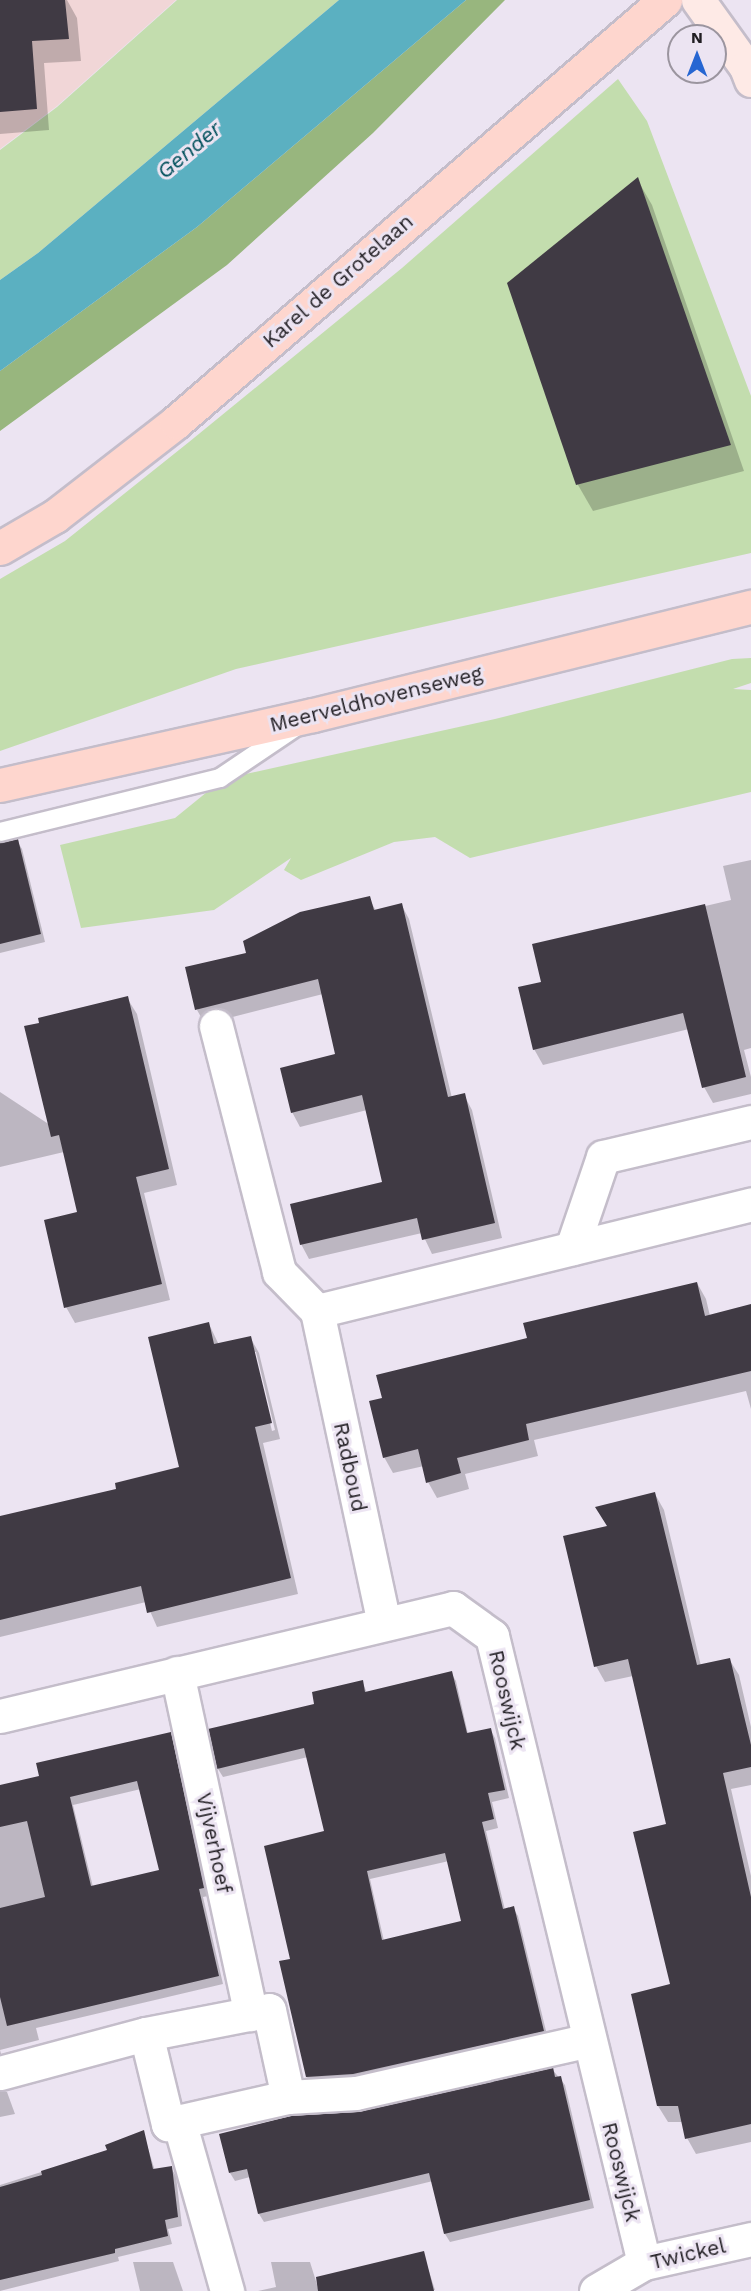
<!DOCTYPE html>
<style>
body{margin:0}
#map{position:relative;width:751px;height:2291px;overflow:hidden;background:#ece4f2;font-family:"Work Sans",sans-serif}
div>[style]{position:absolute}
.industrial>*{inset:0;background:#f1d6d7}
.green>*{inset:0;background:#c3ddae}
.forest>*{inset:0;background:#98b67e}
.water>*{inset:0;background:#5bb0c1}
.shadow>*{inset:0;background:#0003}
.building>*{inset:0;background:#403a44}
.roads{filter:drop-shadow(2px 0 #c4bdca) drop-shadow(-2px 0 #c4bdca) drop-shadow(0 2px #c4bdca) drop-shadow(0 -2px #c4bdca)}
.lane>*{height:18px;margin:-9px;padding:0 9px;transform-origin:9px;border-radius:9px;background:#fff}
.street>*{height:33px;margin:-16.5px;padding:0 16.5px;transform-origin:16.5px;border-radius:16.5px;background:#fff}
.secondary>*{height:33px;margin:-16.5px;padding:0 16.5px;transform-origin:16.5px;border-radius:16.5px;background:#feeae6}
.primary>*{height:33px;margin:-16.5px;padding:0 16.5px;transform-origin:16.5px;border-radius:16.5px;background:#fed6ce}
span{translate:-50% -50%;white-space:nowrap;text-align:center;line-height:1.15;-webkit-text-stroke:6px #ece4f2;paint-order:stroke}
.street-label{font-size:21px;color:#211e23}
.water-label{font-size:22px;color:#004f5b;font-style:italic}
.north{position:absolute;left:667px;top:24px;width:60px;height:60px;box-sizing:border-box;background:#ece4f2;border:2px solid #9b959f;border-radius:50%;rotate:0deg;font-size:16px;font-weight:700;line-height:24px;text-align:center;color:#211e23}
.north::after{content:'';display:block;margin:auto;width:21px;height:27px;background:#2666d2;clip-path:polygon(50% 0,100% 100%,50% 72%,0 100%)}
</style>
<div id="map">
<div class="industrial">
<i style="clip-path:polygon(0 0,176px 0,57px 106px,0 149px)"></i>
</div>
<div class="green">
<i style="clip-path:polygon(177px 0,339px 0,38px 253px,0 280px,0 150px,57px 107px)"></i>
<i style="clip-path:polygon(618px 79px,647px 121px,751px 396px,751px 553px,236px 669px,0 751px,0 579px,65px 541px,189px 442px,402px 268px)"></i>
<i style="clip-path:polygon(751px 658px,751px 683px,733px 689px,751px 690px,751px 792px,470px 858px,435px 837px,394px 842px,301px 880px,284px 870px,291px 858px,214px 910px,81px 928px,60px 845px,175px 818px,223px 779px,495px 719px,732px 659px)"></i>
</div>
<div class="forest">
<i style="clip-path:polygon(466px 0,505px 0,373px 133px,227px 265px,0 431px,0 371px,197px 227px)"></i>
</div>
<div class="water">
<i style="clip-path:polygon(339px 0,466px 0,197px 227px,0 371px,0 280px,38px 253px)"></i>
</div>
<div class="shadow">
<i style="clip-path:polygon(67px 0,77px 18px,81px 61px,44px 63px,49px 130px,0 134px,0 1px)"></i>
<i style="clip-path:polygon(637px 179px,652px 205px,744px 471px,593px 511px,578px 485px,508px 284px)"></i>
<i style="clip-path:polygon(17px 841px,22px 849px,45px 942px,0 953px,0 844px)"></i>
<i style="clip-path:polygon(751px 860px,751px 1048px,744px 1050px,751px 1077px,751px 1094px,713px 1103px,704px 1087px,689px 1029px,543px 1065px,534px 1049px,542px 983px,534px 946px,731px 900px,723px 866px)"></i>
<i style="clip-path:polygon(369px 898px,376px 911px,401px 904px,409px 919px,452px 1098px,464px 1095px,472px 1110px,502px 1238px,432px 1254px,422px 1233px,309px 1259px,301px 1244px,384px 1184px,367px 1110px,300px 1127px,292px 1112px,336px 1055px,323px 994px,205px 1024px,197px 1010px,248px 954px)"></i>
<i style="clip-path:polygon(127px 998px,137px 1014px,177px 1185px,144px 1193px,170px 1300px,75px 1323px,66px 1307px,79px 1213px,64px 1152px,0 1167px,0 1092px,50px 1125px)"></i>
<i style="clip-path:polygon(697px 1283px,706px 1299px,710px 1316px,751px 1306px,751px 1409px,746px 1391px,534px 1440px,538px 1456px,465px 1474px,469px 1489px,437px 1498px,428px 1482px,424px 1466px,393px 1473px,384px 1457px,529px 1340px)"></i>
<i style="clip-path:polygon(evenodd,209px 1324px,219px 1345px,250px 1337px,259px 1353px,280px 1439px,263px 1443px,298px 1594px,157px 1627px,146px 1602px,0 1637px,0 1517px,118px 1490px,181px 1468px,209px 1324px,253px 1352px,256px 1352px,275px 1430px,272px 1431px,253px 1352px)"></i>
<i style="clip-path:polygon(655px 1494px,664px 1510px,701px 1666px,729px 1659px,739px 1675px,751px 1727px,751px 1785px,731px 1789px,751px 1876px,751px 2142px,696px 2154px,687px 2138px,683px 2122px,668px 2122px,658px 2106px,672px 1986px,668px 1825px,633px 1676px,605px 1682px,596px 1666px,609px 1527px)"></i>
<i style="clip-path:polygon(evenodd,451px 1673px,456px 1681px,468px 1734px,490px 1729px,495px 1738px,509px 1798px,492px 1802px,498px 1828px,486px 1831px,505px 1910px,513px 1908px,518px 1916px,548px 2039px,312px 2085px,307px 2077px,291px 1960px,326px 1832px,308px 1757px,223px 1777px,218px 1769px,316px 1705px,362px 1681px,367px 1693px,451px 1673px,449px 1861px,463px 1922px,384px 1941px,370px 1879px,449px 1861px)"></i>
<i style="clip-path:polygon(evenodd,170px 1733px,175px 1742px,208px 1896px,203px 1897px,223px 1984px,36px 2028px,39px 2040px,0 2050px,3px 2062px,0 2064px,0 1787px,41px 1777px,170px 1733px,141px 1789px,161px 1871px,93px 1887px,73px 1805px,141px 1789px)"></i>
<i style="clip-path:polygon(552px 2069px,565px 2085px,594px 2208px,450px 2242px,445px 2234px,433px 2181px,264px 2222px,259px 2214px,250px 2177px,235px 2181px,230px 2173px,360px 2113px)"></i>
<i style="clip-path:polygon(0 2092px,7px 2092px,15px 2114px,0 2117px)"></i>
<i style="clip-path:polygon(143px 2132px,155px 2171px,171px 2168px,176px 2176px,182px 2226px,168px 2229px,172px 2244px,118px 2257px,119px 2261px,0 2291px,0 2185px,108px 2151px)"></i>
<i style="clip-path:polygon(423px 2253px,435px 2290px,326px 2291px)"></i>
<i style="clip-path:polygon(133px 2262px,173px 2262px,183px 2291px,140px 2291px)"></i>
<i style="clip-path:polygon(271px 2262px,310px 2262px,319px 2291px,258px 2291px,276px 2287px)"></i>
</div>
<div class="building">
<i style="clip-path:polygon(0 0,65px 0,69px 39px,32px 41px,37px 109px,0 112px)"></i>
<i style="clip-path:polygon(638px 177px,731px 445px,576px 485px,507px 283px)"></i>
<i style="clip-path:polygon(18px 839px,41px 934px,0 944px,0 843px)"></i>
<i style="clip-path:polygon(370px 896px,374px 910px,402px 903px,448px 1097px,465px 1093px,495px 1223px,422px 1240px,417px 1218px,300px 1245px,290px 1204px,382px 1182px,362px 1095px,291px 1113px,280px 1068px,335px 1054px,318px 979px,195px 1010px,185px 967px,246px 953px,243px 941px,300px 912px)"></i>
<i style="clip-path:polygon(705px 904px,746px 1077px,702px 1088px,683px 1013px,533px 1050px,518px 987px,541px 982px,532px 944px)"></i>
<i style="clip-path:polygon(128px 996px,169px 1169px,136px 1177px,162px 1284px,64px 1308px,44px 1220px,77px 1212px,59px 1135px,51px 1137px,24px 1026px,39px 1023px,38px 1018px)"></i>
<i style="clip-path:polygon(697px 1282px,705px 1316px,751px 1304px,751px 1371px,526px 1424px,529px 1440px,457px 1458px,461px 1473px,426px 1483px,418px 1449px,383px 1458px,369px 1401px,382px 1398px,376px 1375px,527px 1338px,523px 1323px)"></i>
<i style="clip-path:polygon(209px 1322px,214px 1344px,251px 1336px,272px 1423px,255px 1427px,291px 1578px,147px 1613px,141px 1586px,0 1620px,0 1516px,116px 1489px,115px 1483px,179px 1467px,148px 1337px)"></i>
<i style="clip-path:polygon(655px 1492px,697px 1665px,730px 1658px,751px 1745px,751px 1767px,723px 1773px,751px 1897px,751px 2124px,685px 2139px,678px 2106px,657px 2106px,631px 1994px,670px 1984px,633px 1832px,666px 1824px,628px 1659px,594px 1667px,563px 1536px,607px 1526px,595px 1507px)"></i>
<i style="clip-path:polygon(evenodd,452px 1671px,467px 1733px,491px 1728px,505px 1790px,488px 1793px,494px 1819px,482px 1822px,503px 1909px,514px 1906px,544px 2031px,353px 2074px,306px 2077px,279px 1961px,290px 1959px,264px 1846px,324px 1831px,304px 1748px,217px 1769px,208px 1729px,314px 1704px,312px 1692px,363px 1680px,365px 1692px,452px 1671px,445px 1853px,461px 1921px,382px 1940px,367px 1871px,445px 1853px)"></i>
<i style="clip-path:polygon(evenodd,171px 1732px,204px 1888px,199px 1889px,219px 1976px,7px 2026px,0 1997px,0 1908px,45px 1897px,27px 1821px,0 1827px,0 1785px,39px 1776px,36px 1763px,171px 1732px,137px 1781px,159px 1870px,91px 1886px,70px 1797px,137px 1781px)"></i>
<i style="clip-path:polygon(553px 2067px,555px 2077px,561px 2076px,590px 2200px,444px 2234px,429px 2173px,258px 2214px,247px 2169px,229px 2173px,219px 2134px,295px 2115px,360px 2111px)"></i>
<i style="clip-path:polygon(144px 2130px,153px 2169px,172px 2166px,178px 2217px,165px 2220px,168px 2236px,115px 2249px,115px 2253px,0 2280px,0 2187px,42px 2175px,41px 2171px,107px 2150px,105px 2145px)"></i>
<i style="clip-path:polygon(424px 2251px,434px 2291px,318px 2291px,316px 2277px)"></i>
</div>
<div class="roads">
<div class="lane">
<i style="left:0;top:832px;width:227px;rotate:-13.8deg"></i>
<i style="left:220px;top:778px;width:93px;rotate:-34deg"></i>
</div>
<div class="street">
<i style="left:216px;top:1026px;width:254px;rotate:75.6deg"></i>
<i style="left:279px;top:1272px;width:54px;rotate:45.7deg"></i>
<i style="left:317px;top:1311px;width:319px;rotate:77.9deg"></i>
<i style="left:572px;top:1248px;width:96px;rotate:-71.2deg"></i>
<i style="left:603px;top:1157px;width:152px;rotate:-13.3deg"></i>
<i style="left:317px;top:1311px;width:447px;rotate:-13.8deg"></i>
<i style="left:177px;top:1673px;width:349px;rotate:77.8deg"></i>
<i style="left:0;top:1716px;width:466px;rotate:-13.4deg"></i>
<i style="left:453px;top:1608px;width:48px;rotate:35.7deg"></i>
<i style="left:492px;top:1636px;width:645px;rotate:76.37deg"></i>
<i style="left:146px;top:2034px;width:93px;rotate:76.3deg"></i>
<i style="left:168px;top:2124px;width:123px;rotate:-12.7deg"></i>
<i style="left:288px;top:2097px;width:68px;rotate:-3.4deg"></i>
<i style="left:356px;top:2093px;width:239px;rotate:-12.8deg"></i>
<i style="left:0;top:2073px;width:151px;rotate:-15deg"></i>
<i style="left:146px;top:2034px;width:125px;rotate:-11deg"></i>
<i style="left:269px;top:2010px;width:89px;rotate:77.7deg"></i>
<i style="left:179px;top:2121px;width:177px;rotate:74.2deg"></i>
<i style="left:596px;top:2291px;width:56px;rotate:-30.3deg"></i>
<i style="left:644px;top:2263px;width:110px;rotate:-12.6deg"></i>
</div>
<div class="secondary">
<i style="left:698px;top:0;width:82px;rotate:54.4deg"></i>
<i style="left:746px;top:67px;width:14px;rotate:69deg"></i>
</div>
<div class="primary">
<i style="left:0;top:548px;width:64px;rotate:-30.2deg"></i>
<i style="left:55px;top:516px;width:153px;rotate:-37.8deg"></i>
<i style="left:176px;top:422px;width:646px;rotate:-40.79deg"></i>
<i style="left:0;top:785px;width:321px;rotate:-12.6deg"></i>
<i style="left:313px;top:715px;width:451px;rotate:-13.9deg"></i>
</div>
</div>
<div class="street-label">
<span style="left:338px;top:281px;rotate:-41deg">Karel de Grotelaan</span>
<span style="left:376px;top:699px;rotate:-14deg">Meerveldhovenseweg</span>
<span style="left:350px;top:1467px;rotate:78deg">Radboud</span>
<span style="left:507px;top:1700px;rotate:77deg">Rooswijck</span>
<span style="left:214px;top:1843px;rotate:78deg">Vijverhoef</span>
<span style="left:621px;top:2172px;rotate:76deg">Rooswijck</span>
<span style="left:688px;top:2254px;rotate:-13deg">Twickel</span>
</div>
<div class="water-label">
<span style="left:189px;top:150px;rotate:-40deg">Gender</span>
</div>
<div class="north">N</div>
</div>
